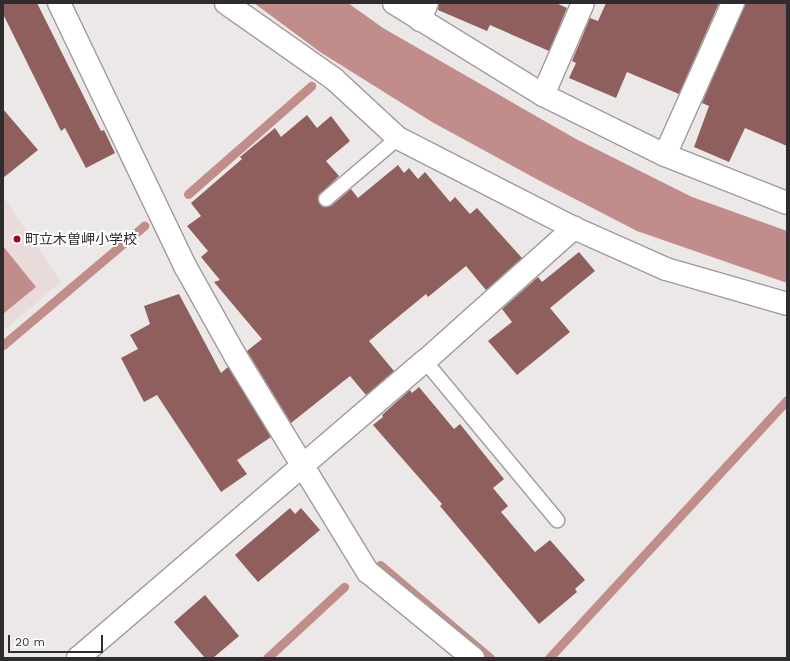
<!DOCTYPE html>
<meta charset="utf-8">
<style>
body{margin:0}
#map{position:relative;width:790px;height:661px;overflow:hidden;background:#ede8e8;font-family:"Work Sans","Noto Sans JP",sans-serif}
div>[style]{position:absolute}
.built>*{inset:0;background:#e9dbda}
.water>*{inset:0;background:#c08d8b}
.stream>*{height:9px;margin:-4.5px;padding:0 4.5px;transform-origin:4.5px;border-radius:4.5px;background:#c08d8b}
.building>*{inset:0;background:#8e5f5d}
.roads{filter:drop-shadow(1px 0 #a09b9b) drop-shadow(-1px 0 #a09b9b) drop-shadow(0 1px #a09b9b) drop-shadow(0 -1px #a09b9b)}
.lane>*{height:14px;margin:-7px;padding:0 7px;transform-origin:7px;border-radius:7px;background:#fff}
.street>*{height:22px;margin:-11px;padding:0 11px;transform-origin:11px;border-radius:11px;background:#fff}
.dots>*{width:11px;height:11px;translate:-50% -50%;box-sizing:border-box;border:2px solid #fff;border-radius:50%}
span{translate:-50% -50%;white-space:nowrap;text-align:center;line-height:1.15;-webkit-text-stroke:4px #fff;paint-order:stroke}
.poi-label{font-size:14px;color:#2e2c2c}
.left{translate:0 -50%;text-align:left}
.frame{position:absolute;inset:0;border:4px solid #2e2c2c;pointer-events:none}
.scale{position:absolute;left:8px;top:635px;width:95px;height:18px;box-sizing:border-box;border:2px solid #2e2c2c;border-top:0;padding-left:5px;font-size:12px;line-height:14px;white-space:nowrap;color:#2e2c2c;-webkit-text-stroke:3px #fff;paint-order:stroke}
</style>
<div id="map">
<div class="built">
<i style="clip-path:polygon(3px 196px,61px 282px,3px 331px)"></i>
</div>
<div class="water">
<i style="clip-path:polygon(254px 3px,348px 3px,383px 28px,576px 139px,692px 197px,787px 231px,787px 283px,637px 231px,542px 182px,432px 122px,320px 52px)"></i>
<i style="clip-path:polygon(3px 246px,36px 287px,3px 314px)"></i>
</div>
<div class="stream">
<i style="left:188px;top:194px;width:164px;rotate:-41.3deg"></i>
<i style="left:3px;top:345px;width:185px;rotate:-40.2deg"></i>
<i style="left:380px;top:565px;width:144px;rotate:40.2deg"></i>
<i style="left:267px;top:658px;width:105px;rotate:-42.7deg"></i>
<i style="left:549px;top:658px;width:351px;rotate:-47.3deg"></i>
</div>
<div class="building">
<i style="clip-path:polygon(3px 3px,37px 3px,101px 131px,104px 130px,115px 153px,86px 168px,65px 128px,61px 131px,3px 14px)"></i>
<i style="clip-path:polygon(439px 3px,556px 3px,567px 8px,549px 51px,490px 25px,487px 31px,438px 10px)"></i>
<i style="clip-path:polygon(606px 3px,719px 3px,679px 94px,627px 72px,616px 98px,569px 78px,576px 63px,572px 61px,590px 18px,598px 21px)"></i>
<i style="clip-path:polygon(745px 3px,787px 3px,787px 146px,745px 128px,729px 162px,694px 147px,709px 106px,702px 103px)"></i>
<i style="clip-path:polygon(3px 109px,38px 150px,3px 178px)"></i>
<i style="clip-path:polygon(307px 115px,317px 128px,331px 116px,350px 141px,326px 161px,339px 176px,318px 196px,318px 201px,323px 207px,331px 206px,351px 189px,358px 198px,398px 165px,404px 173px,409px 168px,418px 179px,425px 172px,450px 202px,455px 197px,470px 214px,477px 208px,522px 258px,486px 290px,466px 266px,428px 297px,426px 294px,369px 341px,394px 371px,366px 395px,350px 376px,291px 423px,247px 351px,262px 339px,214px 282px,220px 280px,201px 257px,208px 251px,187px 226px,201px 216px,191px 203px,242px 159px,240px 157px,275px 128px,281px 137px)"></i>
<i style="clip-path:polygon(579px 252px,595px 271px,550px 308px,570px 332px,517px 375px,488px 341px,512px 322px,502px 309px,538px 277px,542px 282px)"></i>
<i style="clip-path:polygon(179px 294px,221px 373px,228px 367px,271px 437px,237px 460px,247px 474px,221px 492px,157px 395px,144px 402px,121px 358px,138px 349px,130px 335px,150px 324px,144px 306px)"></i>
<i style="clip-path:polygon(419px 387px,454px 429px,460px 424px,504px 479px,493px 488px,508px 506px,501px 512px,535px 552px,550px 540px,585px 580px,575px 589px,577px 592px,539px 624px,440px 506px,442px 504px,373px 425px,383px 417px,382px 415px,410px 390px,412px 393px)"></i>
<i style="clip-path:polygon(290px 508px,295px 514px,301px 508px,320px 530px,258px 582px,235px 555px)"></i>
<i style="clip-path:polygon(205px 595px,239px 636px,213px 658px,205px 658px,174px 622px)"></i>
</div>
<div class="roads">
<div class="lane">
<i style="left:326px;top:199px;width:94px;rotate:-40.3deg"></i>
<i style="left:425px;top:361px;width:207px;rotate:50.3deg"></i>
</div>
<div class="street">
<i style="left:59px;top:3px;width:292px;rotate:64.4deg"></i>
<i style="left:185px;top:266px;width:104px;rotate:60.7deg"></i>
<i style="left:236px;top:357px;width:252px;rotate:58.5deg"></i>
<i style="left:368px;top:572px;width:136px;rotate:39.3deg"></i>
<i style="left:226px;top:3px;width:132px;rotate:35.1deg"></i>
<i style="left:334px;top:79px;width:87px;rotate:42.7deg"></i>
<i style="left:398px;top:138px;width:198px;rotate:27.1deg"></i>
<i style="left:574px;top:228px;width:101px;rotate:24deg"></i>
<i style="left:666px;top:269px;width:126px;rotate:16.1deg"></i>
<i style="left:394px;top:3px;width:175px;rotate:31.7deg"></i>
<i style="left:543px;top:95px;width:136px;rotate:26.2deg"></i>
<i style="left:665px;top:155px;width:131px;rotate:21.5deg"></i>
<i style="left:420px;top:20px;width:18px;rotate:-68deg"></i>
<i style="left:543px;top:95px;width:100px;rotate:-66.5deg"></i>
<i style="left:665px;top:155px;width:167px;rotate:-65.9deg"></i>
<i style="left:78px;top:658px;width:457px;rotate:-40.6deg"></i>
<i style="left:425px;top:361px;width:200px;rotate:-41.8deg"></i>
</div>
</div>
<div class="dots">
<i style="left:17px;top:239px;background:#a20325"></i>
</div>
<div class="poi-label">
<span class="left" style="left:25px;top:239px">町立木曽岬小学校</span>
</div>
<div class="frame"></div>
<div class="scale">20 m</div>
</div>
